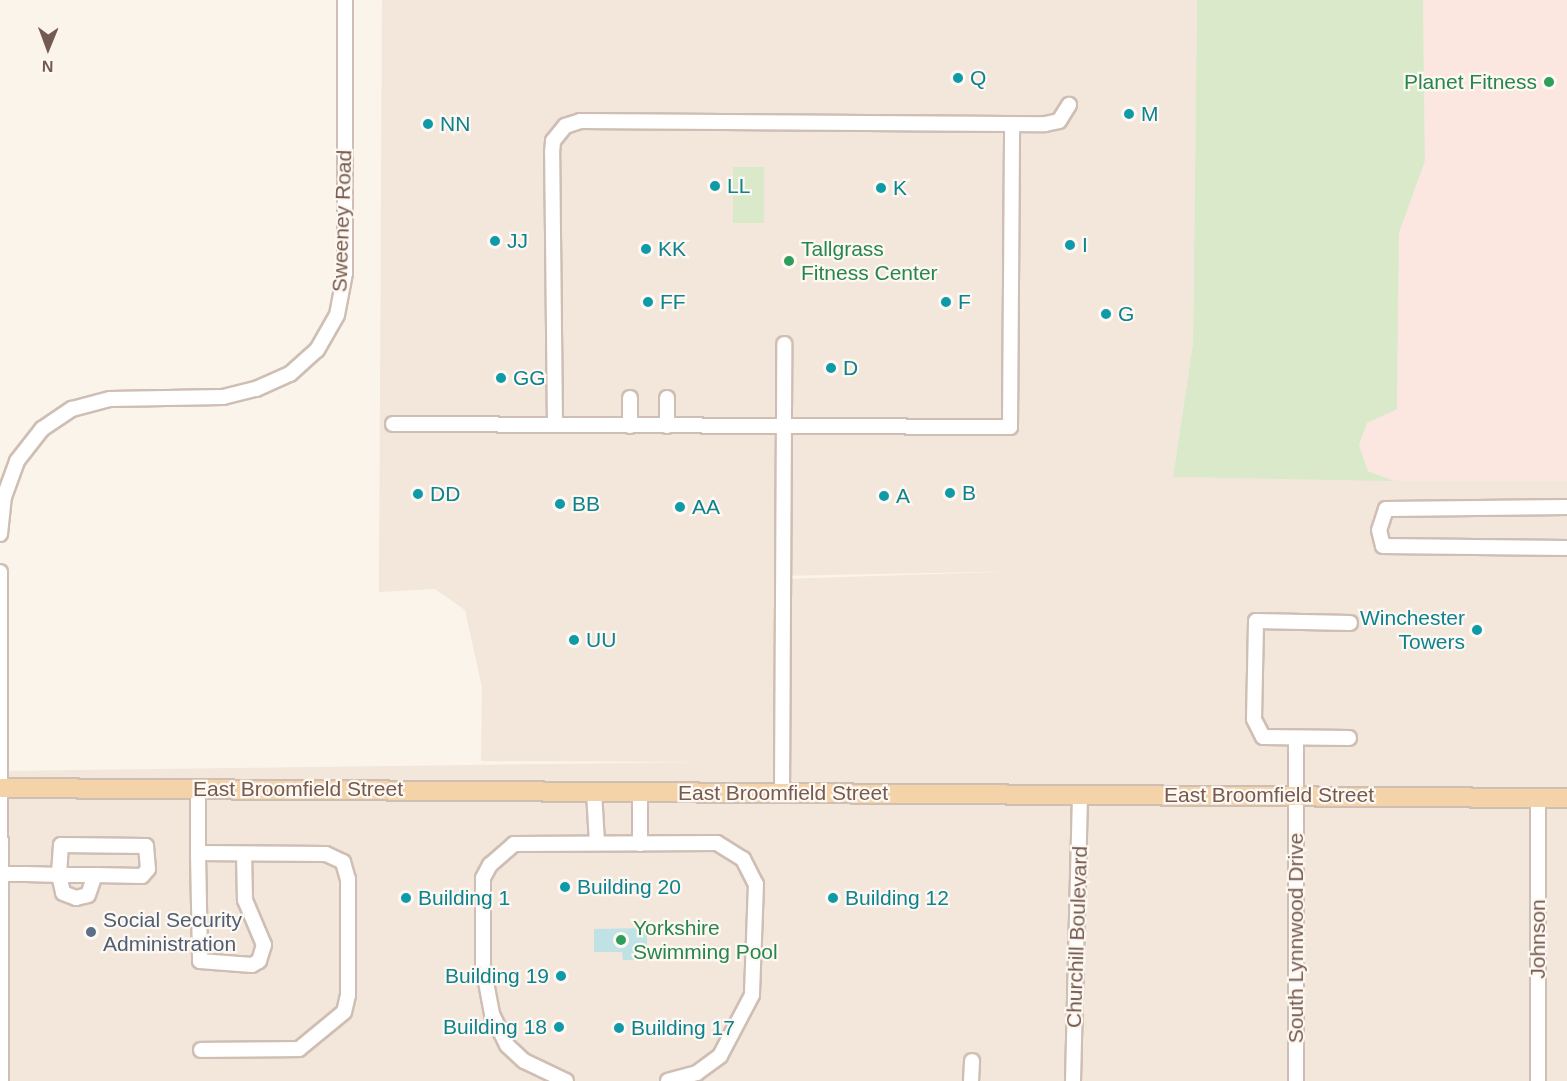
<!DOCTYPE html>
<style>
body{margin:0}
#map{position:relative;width:1567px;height:1081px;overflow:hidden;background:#fbf4eb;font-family:Helvetica,sans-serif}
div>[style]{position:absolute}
.residential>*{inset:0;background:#f3e6da}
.commercial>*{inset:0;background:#fbe6e0}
.green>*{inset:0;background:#d9e9ca;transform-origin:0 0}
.water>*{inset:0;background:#c0e2e4}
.roads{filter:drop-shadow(2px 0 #cfbeb3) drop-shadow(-2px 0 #cfbeb3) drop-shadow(0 2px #cfbeb3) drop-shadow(0 -2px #cfbeb3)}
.minor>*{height:14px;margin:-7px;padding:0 7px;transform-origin:7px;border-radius:7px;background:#fff}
.major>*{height:18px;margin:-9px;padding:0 9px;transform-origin:9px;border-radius:9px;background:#f4d3a9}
.dots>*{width:16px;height:16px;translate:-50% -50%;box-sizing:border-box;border:3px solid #fef8f2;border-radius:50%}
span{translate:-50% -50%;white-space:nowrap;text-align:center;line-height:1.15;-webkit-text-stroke:4.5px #fef8f2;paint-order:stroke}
.culture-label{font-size:21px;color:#0d838f}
.left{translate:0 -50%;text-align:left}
.right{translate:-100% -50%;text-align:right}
.leisure-label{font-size:21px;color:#27864d}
.street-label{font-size:21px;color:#755a4f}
.service-label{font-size:21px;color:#4e5e75}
.north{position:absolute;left:18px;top:18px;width:60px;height:60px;-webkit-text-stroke:4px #fef8f2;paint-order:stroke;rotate:181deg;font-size:16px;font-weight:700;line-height:24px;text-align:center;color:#755a4f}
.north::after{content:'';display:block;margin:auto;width:21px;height:27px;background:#755a4f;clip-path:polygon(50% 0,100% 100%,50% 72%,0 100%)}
</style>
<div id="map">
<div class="residential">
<i style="clip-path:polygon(evenodd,382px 0,1197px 0,1193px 343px,1173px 477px,1567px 481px,1567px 1081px,0 1081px,0 771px,704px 762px,481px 761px,482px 688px,465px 610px,435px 589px,379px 592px,382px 0,1027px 571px,783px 579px,773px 739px,777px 576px,1027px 571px)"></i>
</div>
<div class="commercial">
<i style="clip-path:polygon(1423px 0,1567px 0,1567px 481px,1394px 481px,1368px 471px,1359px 445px,1367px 423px,1397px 408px,1399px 233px,1425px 161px)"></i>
</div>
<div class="green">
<i style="clip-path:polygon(1197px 0,1423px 0,1425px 161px,1399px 233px,1397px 409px,1367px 423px,1359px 445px,1368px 471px,1394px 481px,1173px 477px,1193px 343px)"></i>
<i style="left:764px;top:167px;width:56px;height:31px;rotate:90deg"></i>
</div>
<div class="water">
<i style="clip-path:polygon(647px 928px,647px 960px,623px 960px,622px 952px,594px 952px,594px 929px)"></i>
</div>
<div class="roads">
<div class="minor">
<i style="left:393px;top:424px;width:617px;rotate:0.28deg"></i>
<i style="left:1010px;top:427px;width:302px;rotate:-89.6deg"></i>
<i style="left:555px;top:425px;width:272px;rotate:-90.6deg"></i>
<i style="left:552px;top:153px;width:12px;rotate:-85deg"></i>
<i style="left:553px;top:141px;width:19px;rotate:-51deg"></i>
<i style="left:565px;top:126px;width:16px;rotate:-18deg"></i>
<i style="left:580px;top:121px;width:465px;rotate:0.4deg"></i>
<i style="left:1045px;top:124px;width:14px;rotate:-12deg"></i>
<i style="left:1059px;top:121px;width:19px;rotate:-58deg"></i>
<i style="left:630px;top:426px;width:28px;rotate:-90deg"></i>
<i style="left:667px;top:426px;width:28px;rotate:-90deg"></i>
<i style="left:1567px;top:507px;width:181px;rotate:179.4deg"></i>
<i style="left:1386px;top:509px;width:22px;rotate:108deg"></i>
<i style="left:1379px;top:530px;width:16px;rotate:76deg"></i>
<i style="left:1383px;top:546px;width:184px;rotate:0.6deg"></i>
<i style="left:0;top:534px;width:37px;rotate:-84deg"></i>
<i style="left:4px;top:497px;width:38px;rotate:-70deg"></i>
<i style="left:17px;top:461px;width:41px;rotate:-52deg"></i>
<i style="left:42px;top:429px;width:36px;rotate:-34deg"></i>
<i style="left:72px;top:409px;width:39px;rotate:-15deg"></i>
<i style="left:110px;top:399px;width:113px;rotate:-1deg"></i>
<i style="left:223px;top:397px;width:34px;rotate:-14deg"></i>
<i style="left:256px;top:389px;width:37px;rotate:-24deg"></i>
<i style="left:290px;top:374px;width:36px;rotate:-42deg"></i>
<i style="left:317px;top:350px;width:40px;rotate:-60.3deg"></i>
<i style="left:337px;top:315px;width:43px;rotate:-79.2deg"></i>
<i style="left:345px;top:273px;width:273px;rotate:-90deg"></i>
<i style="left:0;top:572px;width:509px;rotate:89.89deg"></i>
<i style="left:1349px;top:738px;width:86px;rotate:-179.3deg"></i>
<i style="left:1263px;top:737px;width:20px;rotate:-117deg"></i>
<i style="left:1254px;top:719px;width:98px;rotate:-88.8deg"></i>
<i style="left:1256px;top:621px;width:94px;rotate:1.2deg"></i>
<i style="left:198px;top:788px;width:65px;rotate:90deg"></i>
<i style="left:198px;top:853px;width:128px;rotate:0.4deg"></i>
<i style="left:326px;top:854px;width:19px;rotate:25deg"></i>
<i style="left:343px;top:862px;width:18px;rotate:74deg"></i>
<i style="left:348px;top:879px;width:116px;rotate:90deg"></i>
<i style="left:348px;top:995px;width:17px;rotate:103deg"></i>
<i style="left:344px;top:1012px;width:58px;rotate:140.6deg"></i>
<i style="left:299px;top:1049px;width:98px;rotate:179.4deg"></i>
<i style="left:594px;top:792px;width:51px;rotate:86.6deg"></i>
<i style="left:640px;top:793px;width:51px;rotate:90deg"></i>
<i style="left:782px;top:794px;width:450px;rotate:-89.7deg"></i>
<i style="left:198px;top:853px;width:108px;rotate:88.9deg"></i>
<i style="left:200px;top:961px;width:52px;rotate:4.4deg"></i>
<i style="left:252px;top:965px;width:8px;rotate:-30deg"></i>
<i style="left:259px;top:961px;width:17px;rotate:-73deg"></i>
<i style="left:264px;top:945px;width:49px;rotate:-112.9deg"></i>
<i style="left:245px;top:900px;width:46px;rotate:-91.2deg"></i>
<i style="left:2px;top:874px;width:25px"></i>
<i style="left:27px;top:874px;width:32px;rotate:2deg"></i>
<i style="left:59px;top:875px;width:36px"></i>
<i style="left:95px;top:875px;width:47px;rotate:1.2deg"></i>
<i style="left:142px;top:876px;width:9px;rotate:-49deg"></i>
<i style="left:148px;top:869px;width:23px;rotate:-95deg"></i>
<i style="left:146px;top:846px;width:85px;rotate:-179.3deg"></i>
<i style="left:61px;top:845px;width:30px;rotate:94deg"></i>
<i style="left:59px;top:875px;width:18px;rotate:77deg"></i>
<i style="left:63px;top:893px;width:14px;rotate:21deg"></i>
<i style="left:76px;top:898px;width:12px;rotate:-14deg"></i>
<i style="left:88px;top:895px;width:21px;rotate:-71deg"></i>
<i style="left:566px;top:1081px;width:47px;rotate:-154.5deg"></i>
<i style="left:524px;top:1061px;width:23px;rotate:-137deg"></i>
<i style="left:507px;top:1045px;width:34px;rotate:-116deg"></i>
<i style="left:492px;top:1014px;width:49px;rotate:-100.6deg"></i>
<i style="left:483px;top:966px;width:88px;rotate:-90deg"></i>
<i style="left:483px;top:878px;width:15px;rotate:-62deg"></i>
<i style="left:490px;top:865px;width:32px;rotate:-41deg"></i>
<i style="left:514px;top:844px;width:203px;rotate:-0.3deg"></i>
<i style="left:717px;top:843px;width:31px;rotate:32deg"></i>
<i style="left:743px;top:859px;width:28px;rotate:63deg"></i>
<i style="left:756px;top:884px;width:111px;rotate:92.1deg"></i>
<i style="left:752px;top:995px;width:69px;rotate:117.7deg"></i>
<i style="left:720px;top:1056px;width:29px;rotate:144deg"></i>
<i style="left:697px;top:1073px;width:30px;rotate:165deg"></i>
<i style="left:971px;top:1081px;width:20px;rotate:-87deg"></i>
<i style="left:1073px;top:1081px;width:287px;rotate:-88.6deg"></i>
<i style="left:1296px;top:1081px;width:343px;rotate:-90deg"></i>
<i style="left:1538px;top:1081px;width:284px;rotate:-90deg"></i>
</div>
<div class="major">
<i style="left:0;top:788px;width:1567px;rotate:0.37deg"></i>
</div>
</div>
<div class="dots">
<i style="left:958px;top:78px;background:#0f9aa8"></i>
<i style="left:1549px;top:82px;background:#2e9e5b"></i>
<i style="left:1129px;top:114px;background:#0f9aa8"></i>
<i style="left:428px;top:124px;background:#0f9aa8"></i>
<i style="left:715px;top:186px;background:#0f9aa8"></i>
<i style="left:881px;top:188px;background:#0f9aa8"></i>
<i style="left:495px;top:241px;background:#0f9aa8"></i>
<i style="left:1070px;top:245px;background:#0f9aa8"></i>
<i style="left:646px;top:249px;background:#0f9aa8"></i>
<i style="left:789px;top:261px;background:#2e9e5b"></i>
<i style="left:648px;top:302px;background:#0f9aa8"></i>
<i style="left:946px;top:302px;background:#0f9aa8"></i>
<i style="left:1106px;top:314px;background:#0f9aa8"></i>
<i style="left:831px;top:368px;background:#0f9aa8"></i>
<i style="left:501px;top:378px;background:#0f9aa8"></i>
<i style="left:950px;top:493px;background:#0f9aa8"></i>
<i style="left:418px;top:494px;background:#0f9aa8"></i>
<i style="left:884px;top:496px;background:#0f9aa8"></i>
<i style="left:560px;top:504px;background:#0f9aa8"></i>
<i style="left:680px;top:507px;background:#0f9aa8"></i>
<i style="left:1477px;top:630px;background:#0f9aa8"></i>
<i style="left:574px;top:640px;background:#0f9aa8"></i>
<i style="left:565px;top:887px;background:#0f9aa8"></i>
<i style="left:406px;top:898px;background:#0f9aa8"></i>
<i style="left:833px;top:898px;background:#0f9aa8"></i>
<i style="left:91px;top:932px;background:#5c6f8a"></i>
<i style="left:621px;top:940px;background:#2e9e5b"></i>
<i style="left:561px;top:976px;background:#0f9aa8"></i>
<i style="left:559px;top:1027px;background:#0f9aa8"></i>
<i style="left:619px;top:1028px;background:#0f9aa8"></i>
</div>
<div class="culture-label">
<span class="left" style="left:970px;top:78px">Q</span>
<span class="left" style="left:1141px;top:114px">M</span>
<span class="left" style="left:440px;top:124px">NN</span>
<span class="left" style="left:727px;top:186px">LL</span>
<span class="left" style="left:893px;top:188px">K</span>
<span class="left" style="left:507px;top:241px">JJ</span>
<span class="left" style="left:1082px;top:245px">I</span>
<span class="left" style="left:658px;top:249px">KK</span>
<span class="left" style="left:660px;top:302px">FF</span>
<span class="left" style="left:958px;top:302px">F</span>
<span class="left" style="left:1118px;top:314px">G</span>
<span class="left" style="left:843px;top:368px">D</span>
<span class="left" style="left:513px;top:378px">GG</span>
<span class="left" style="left:962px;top:493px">B</span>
<span class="left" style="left:430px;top:494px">DD</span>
<span class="left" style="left:896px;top:496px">A</span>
<span class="left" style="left:572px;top:504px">BB</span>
<span class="left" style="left:692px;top:507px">AA</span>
<span class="right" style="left:1465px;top:630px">Winchester<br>Towers</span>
<span class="left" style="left:586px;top:640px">UU</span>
<span class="left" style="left:577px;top:887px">Building 20</span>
<span class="left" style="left:418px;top:898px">Building 1</span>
<span class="left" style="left:845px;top:898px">Building 12</span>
<span class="right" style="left:549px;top:976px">Building 19</span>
<span class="right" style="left:547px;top:1027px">Building 18</span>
<span class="left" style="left:631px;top:1028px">Building 17</span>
</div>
<div class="leisure-label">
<span class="right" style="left:1537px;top:82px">Planet Fitness</span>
<span class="left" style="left:801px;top:261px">Tallgrass<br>Fitness Center</span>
<span class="left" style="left:633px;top:940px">Yorkshire<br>Swimming Pool</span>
</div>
<div class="street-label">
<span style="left:342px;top:221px;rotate:-88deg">Sweeney Road</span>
<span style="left:298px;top:789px">East Broomfield Street</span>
<span style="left:783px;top:793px">East Broomfield Street</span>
<span style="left:1269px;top:795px">East Broomfield Street</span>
<span style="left:1077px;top:937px;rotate:-88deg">Churchill Boulevard</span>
<span style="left:1296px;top:938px;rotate:-90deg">South Lynnwood Drive</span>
<span style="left:1538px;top:939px;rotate:-90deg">Johnson</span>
</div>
<div class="service-label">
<span class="left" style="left:103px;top:932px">Social Security<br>Administration</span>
</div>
<div class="north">N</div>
</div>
